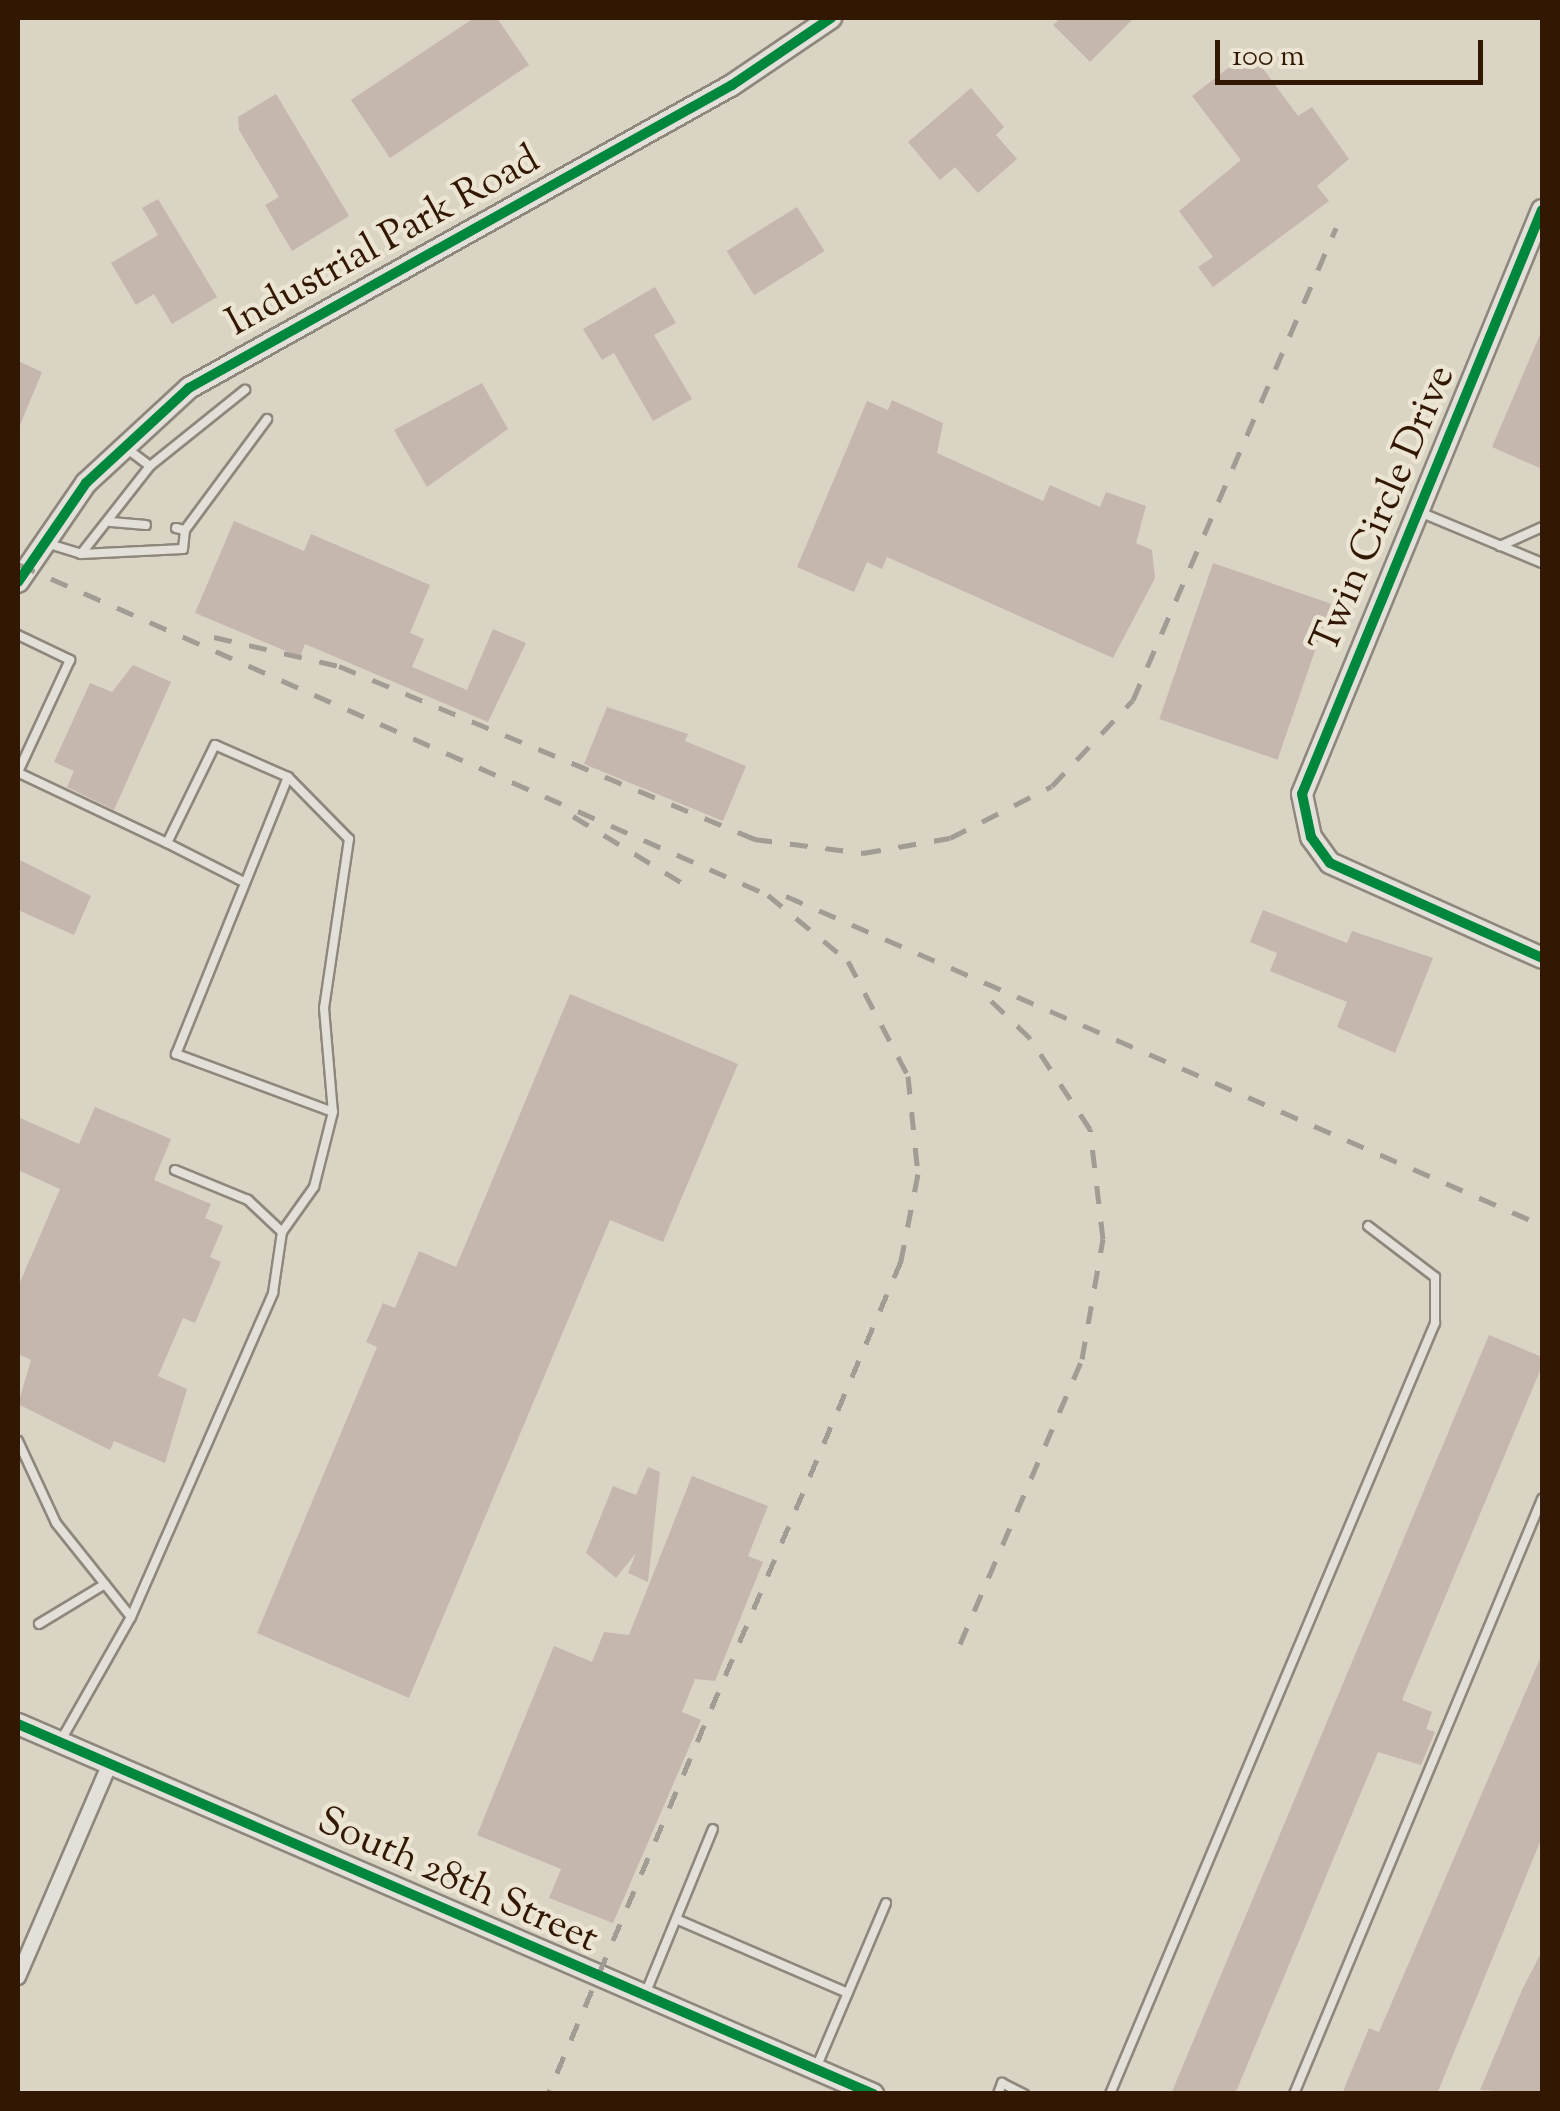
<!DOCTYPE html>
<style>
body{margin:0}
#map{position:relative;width:1560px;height:2111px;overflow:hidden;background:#dad4c5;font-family:"Sorts Mill Goudy",serif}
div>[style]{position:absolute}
.building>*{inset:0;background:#c6b7ae;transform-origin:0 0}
.roads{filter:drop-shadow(2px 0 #8e877c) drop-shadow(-2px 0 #8e877c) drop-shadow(0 2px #8e877c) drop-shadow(0 -2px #8e877c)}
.lane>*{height:8px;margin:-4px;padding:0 4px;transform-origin:4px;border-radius:4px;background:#e2e0d9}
.street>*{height:14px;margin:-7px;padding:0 7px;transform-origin:7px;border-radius:7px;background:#e2e0d9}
.secondary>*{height:20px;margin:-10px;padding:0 10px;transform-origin:10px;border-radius:10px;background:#e2e0d9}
.rail>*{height:5px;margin-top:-2.5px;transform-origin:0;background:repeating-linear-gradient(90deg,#a19c94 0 18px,transparent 0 36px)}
.cycleway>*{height:10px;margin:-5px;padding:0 5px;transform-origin:5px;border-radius:5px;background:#00873e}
span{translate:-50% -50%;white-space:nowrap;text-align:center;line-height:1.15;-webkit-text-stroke:9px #ece5d4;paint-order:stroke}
.street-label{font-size:40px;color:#321703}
.frame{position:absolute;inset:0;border:20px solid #321703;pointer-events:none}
.scale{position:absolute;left:1215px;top:40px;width:268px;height:45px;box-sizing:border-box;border:5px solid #321703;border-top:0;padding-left:12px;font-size:30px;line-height:35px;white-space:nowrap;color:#321703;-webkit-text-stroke:8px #ece5d4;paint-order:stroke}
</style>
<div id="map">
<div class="building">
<i style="clip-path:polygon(474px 18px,497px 18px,529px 65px,390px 158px,351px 100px)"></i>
<i style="clip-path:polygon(1061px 18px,1134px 18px,1090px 62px,1053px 25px)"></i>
<i style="clip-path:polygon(1250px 51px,1298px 116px,1312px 107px,1349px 159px,1317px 186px,1329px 201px,1213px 287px,1198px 267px,1213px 257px,1179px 211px,1241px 160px,1192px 96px)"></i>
<i style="clip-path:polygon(971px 88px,1004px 127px,996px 135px,1017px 159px,978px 193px,955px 167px,940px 180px,908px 142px)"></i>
<i style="clip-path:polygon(276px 94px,349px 216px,292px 251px,265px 205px,279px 197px,239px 130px,238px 117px)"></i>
<i style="clip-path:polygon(158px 199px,217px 297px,172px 324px,154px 294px,136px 305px,111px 263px,158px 235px,142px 208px)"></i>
<i style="left:797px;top:207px;width:52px;height:83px;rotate:58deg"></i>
<i style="clip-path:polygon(655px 287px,676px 323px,654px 335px,692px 399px,653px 421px,614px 353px,602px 360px,583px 329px)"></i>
<i style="clip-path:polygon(1542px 330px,1542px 469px,1492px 447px)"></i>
<i style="clip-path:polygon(18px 361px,42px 372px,18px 430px)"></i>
<i style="clip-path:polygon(482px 383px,508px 429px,427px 487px,394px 430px)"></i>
<i style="clip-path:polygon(892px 400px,943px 423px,937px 453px,1043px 501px,1050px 485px,1100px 507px,1106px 492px,1146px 506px,1136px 543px,1152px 550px,1155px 578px,1113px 658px,887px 557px,882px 569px,867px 562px,854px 592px,797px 567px,867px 401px,888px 410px)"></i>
<i style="clip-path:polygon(234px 521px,304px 551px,311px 534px,430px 585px,410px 633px,424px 639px,412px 667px,467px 690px,493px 629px,526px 643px,488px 722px,305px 644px,300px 657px,195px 613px)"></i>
<i style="left:1213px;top:563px;width:125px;height:165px;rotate:19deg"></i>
<i style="clip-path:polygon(133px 665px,171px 682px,114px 810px,67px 787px,74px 771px,54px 762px,90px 683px,112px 692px)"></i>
<i style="clip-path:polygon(607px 707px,688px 734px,685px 741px,746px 766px,723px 821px,584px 764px)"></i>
<i style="clip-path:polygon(18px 859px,91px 896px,74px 935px,18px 910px)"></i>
<i style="clip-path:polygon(1263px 910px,1347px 943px,1352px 931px,1433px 958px,1395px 1053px,1337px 1027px,1347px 1002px,1270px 971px,1277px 953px,1250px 942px)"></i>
<i style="clip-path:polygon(570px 994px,738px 1064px,663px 1242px,610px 1220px,409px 1698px,257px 1633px,377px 1347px,366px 1342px,383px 1303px,395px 1308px,419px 1251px,456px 1267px)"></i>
<i style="clip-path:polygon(95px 1107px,171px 1139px,154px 1180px,211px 1204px,205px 1218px,223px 1226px,210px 1257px,221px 1262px,195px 1323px,183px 1318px,158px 1376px,187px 1389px,165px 1463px,114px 1441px,110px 1450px,18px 1404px,31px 1360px,18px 1354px,18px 1287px,60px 1189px,18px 1170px,18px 1117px,79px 1144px)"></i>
<i style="clip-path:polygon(1489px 1335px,1542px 1357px,1542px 1366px,1402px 1700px,1432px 1712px,1426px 1729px,1435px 1732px,1421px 1765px,1378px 1752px,1235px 2094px,1171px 2094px)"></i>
<i style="clip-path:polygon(648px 1467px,660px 1472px,648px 1582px,628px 1573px,636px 1553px,616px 1578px,586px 1553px,613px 1486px,636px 1495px)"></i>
<i style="clip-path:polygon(692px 1476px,768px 1506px,748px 1556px,763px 1562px,715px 1681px,695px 1679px,682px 1712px,701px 1720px,613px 1923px,549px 1898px,561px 1869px,477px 1835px,554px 1646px,592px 1662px,604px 1632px,629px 1635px)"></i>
<i style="clip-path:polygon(1542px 1654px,1542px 1837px,1437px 2094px,1342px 2094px,1369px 2028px,1379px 2032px)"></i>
<i style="clip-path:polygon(1542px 1951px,1542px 2094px,1480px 2090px,1522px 1990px)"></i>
</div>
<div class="roads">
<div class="lane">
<i style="left:126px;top:448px;width:30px;rotate:37deg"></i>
<i style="left:150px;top:466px;width:122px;rotate:-38.7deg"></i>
<i style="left:1422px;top:513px;width:130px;rotate:22.6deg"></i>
<i style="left:111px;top:522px;width:35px;rotate:5deg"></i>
<i style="left:176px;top:528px;width:9px;rotate:13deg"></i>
<i style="left:185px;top:530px;width:138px;rotate:-53.5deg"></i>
<i style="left:49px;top:544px;width:34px;rotate:17deg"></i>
<i style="left:81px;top:554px;width:112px;rotate:-51.9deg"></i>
<i style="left:1500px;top:546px;width:46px;rotate:-24.3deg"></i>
<i style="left:81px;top:554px;width:102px;rotate:-2.8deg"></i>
<i style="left:183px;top:549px;width:19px;rotate:-84deg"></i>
<i style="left:18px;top:635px;width:58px;rotate:25.7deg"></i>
<i style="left:70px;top:660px;width:123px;rotate:114.9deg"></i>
<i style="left:19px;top:773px;width:164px;rotate:25.3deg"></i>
<i style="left:167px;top:843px;width:109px;rotate:-63.9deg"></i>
<i style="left:215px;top:745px;width:80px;rotate:23.7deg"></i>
<i style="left:288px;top:777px;width:87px;rotate:45.5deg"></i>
<i style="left:349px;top:839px;width:171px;rotate:98.4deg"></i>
<i style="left:324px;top:1008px;width:104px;rotate:85.1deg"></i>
<i style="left:333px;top:1112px;width:77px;rotate:104.2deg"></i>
<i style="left:314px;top:1187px;width:55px;rotate:125.4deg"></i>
<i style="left:288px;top:777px;width:299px;rotate:112deg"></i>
<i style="left:176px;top:1054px;width:167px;rotate:20.3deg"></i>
<i style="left:167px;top:843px;width:82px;rotate:26.9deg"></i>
<i style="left:18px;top:1441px;width:90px;rotate:65.1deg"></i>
<i style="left:56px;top:1523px;width:120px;rotate:51.4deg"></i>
<i style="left:39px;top:1624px;width:77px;rotate:-31.2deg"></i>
<i style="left:60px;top:1742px;width:144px;rotate:-60.4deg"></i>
<i style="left:131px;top:1617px;width:354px;rotate:-66.3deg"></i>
<i style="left:273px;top:1293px;width:62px;rotate:-81.6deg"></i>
<i style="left:282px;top:1232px;width:47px;rotate:-136.7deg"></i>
<i style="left:248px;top:1200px;width:79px;rotate:-157.7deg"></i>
<i style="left:676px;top:1919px;width:187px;rotate:23.3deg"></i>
<i style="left:646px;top:1992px;width:176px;rotate:-67.7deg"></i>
<i style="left:816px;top:2068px;width:179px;rotate:-67deg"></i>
<i style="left:998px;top:2094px;width:12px;rotate:-70deg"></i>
<i style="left:1002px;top:2083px;width:25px;rotate:27deg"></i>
<i style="left:1110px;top:2094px;width:837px;rotate:-67.14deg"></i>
<i style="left:1435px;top:1323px;width:46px;rotate:-90deg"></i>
<i style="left:1435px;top:1277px;width:84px;rotate:-142.7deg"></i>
<i style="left:1294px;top:2094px;width:645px;rotate:-67.37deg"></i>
</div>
<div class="street">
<i style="left:18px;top:1977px;width:233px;rotate:-66.7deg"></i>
</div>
<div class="secondary">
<i style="left:1542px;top:210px;width:631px;rotate:112.34deg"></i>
<i style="left:1302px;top:794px;width:44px;rotate:78.2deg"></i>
<i style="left:1311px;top:837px;width:32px;rotate:54deg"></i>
<i style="left:1330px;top:863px;width:232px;rotate:24.1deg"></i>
<i style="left:18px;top:582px;width:120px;rotate:-55.5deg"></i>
<i style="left:86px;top:483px;width:140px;rotate:-42.7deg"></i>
<i style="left:189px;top:388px;width:622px;rotate:-29.16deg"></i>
<i style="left:732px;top:85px;width:120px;rotate:-34.1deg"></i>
<i style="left:18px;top:1724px;width:932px;rotate:23.4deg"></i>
</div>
</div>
<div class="rail">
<i style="left:18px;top:564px;width:820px;rotate:23.81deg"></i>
<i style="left:768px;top:895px;width:104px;rotate:39.5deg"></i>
<i style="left:848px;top:961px;width:130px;rotate:62.4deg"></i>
<i style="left:908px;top:1076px;width:99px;rotate:84.2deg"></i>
<i style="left:918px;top:1174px;width:89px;rotate:101.1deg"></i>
<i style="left:901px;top:1261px;width:905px;rotate:112.97deg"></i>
<i style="left:214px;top:637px;width:128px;rotate:13.1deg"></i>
<i style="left:339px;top:666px;width:450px;rotate:22.6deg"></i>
<i style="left:754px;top:839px;width:110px;rotate:7.3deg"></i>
<i style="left:863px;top:853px;width:88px;rotate:-9.8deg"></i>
<i style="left:950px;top:838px;width:114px;rotate:-27deg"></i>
<i style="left:1052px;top:786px;width:118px;rotate:-46.7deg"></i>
<i style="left:1133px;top:700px;width:514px;rotate:-66.73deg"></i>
<i style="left:573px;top:816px;width:130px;rotate:31.5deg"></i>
<i style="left:786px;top:896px;width:824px;rotate:23.52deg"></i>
<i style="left:960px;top:1644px;width:310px;rotate:-66.8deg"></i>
<i style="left:1082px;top:1359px;width:122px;rotate:-80.1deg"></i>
<i style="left:1103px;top:1239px;width:111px;rotate:-96.7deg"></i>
<i style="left:1090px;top:1129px;width:109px;rotate:-123.4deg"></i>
<i style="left:1030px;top:1038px;width:66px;rotate:-136.2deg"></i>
</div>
<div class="cycleway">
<i style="left:1542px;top:210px;width:631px;rotate:112.34deg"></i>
<i style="left:1302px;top:794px;width:44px;rotate:78.2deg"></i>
<i style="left:1311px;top:837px;width:32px;rotate:54deg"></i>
<i style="left:1330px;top:863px;width:232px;rotate:24.1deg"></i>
<i style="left:18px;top:582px;width:120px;rotate:-55.5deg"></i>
<i style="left:86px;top:483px;width:140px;rotate:-42.7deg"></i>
<i style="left:189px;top:388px;width:622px;rotate:-29.16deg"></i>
<i style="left:732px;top:85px;width:120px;rotate:-34.1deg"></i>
<i style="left:18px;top:1724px;width:932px;rotate:23.4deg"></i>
</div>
<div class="street-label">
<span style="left:384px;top:243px;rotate:-29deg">Industrial Park Road</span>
<span style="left:1385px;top:510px;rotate:-67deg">Twin Circle Drive</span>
<span style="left:457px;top:1882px;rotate:24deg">South 28th Street</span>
</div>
<div class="frame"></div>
<div class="scale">100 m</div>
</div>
